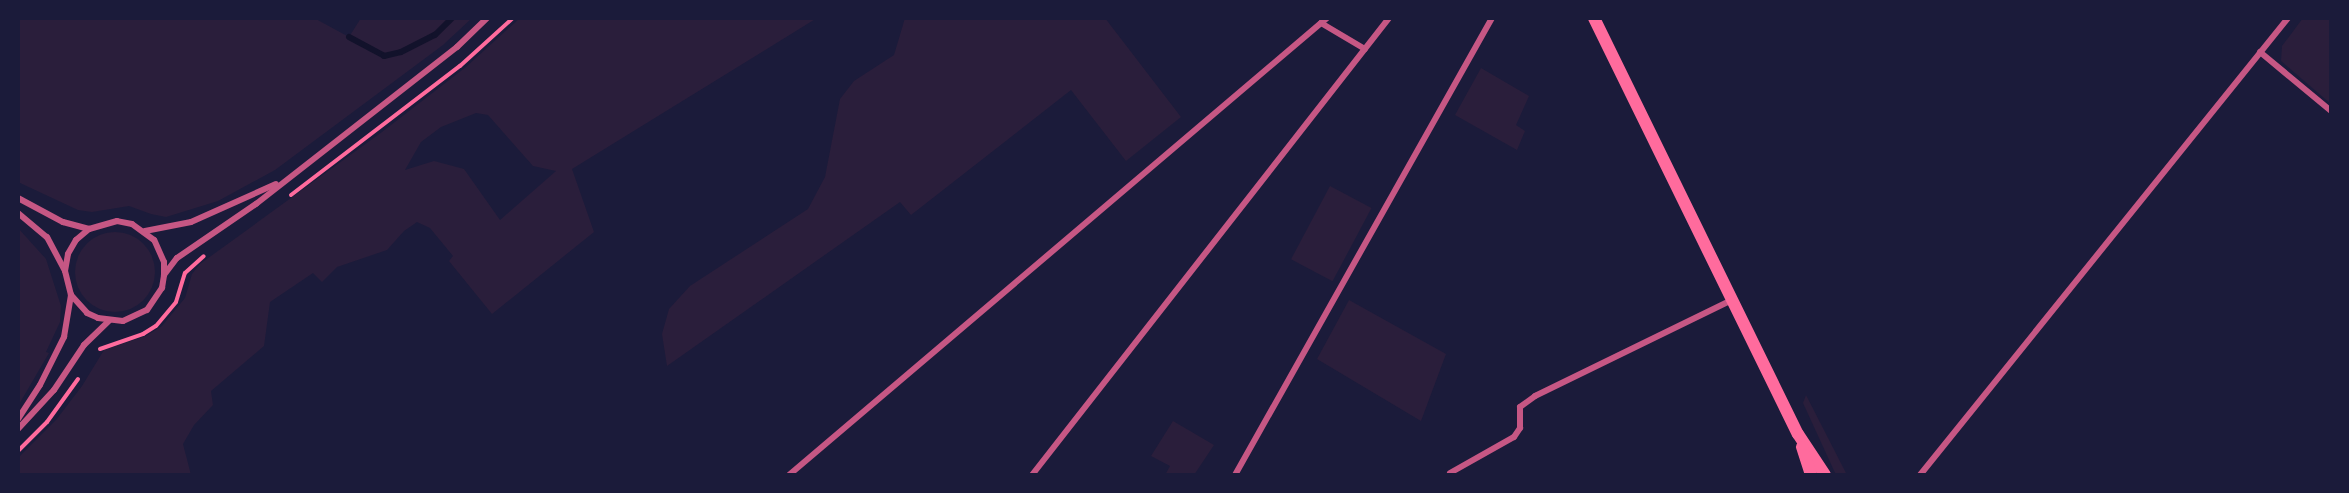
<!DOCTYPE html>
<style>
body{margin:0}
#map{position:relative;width:2349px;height:493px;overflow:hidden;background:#1b1b3a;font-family:Rubik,sans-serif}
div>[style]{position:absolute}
.green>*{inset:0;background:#2a1e3b;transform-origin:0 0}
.round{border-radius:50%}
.stream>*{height:6px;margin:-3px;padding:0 3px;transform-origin:3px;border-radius:3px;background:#12122b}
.path>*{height:4px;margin:-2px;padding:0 2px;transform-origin:2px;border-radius:2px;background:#ff6b9d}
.minor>*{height:6px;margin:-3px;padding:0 3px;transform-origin:3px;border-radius:3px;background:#c65784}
.secondary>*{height:12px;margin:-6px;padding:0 6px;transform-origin:6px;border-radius:6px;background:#ff6b9d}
span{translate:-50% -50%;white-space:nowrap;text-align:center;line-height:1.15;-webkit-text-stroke:6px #1b1b3a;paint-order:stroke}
.frame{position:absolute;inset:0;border:20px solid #1b1b3a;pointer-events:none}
</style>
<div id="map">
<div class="green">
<i style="clip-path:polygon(18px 18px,314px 18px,349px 37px,361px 18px,472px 18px,443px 45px,275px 170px,218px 201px,166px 217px,151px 214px,129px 206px,92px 212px,78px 210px,18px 182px)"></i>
<i style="clip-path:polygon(evenodd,520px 18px,817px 18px,572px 169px,594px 232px,492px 314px,449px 261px,453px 256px,430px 228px,417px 222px,404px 231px,387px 250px,337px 267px,322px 282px,313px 273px,270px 302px,264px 346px,211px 391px,213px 405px,194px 425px,183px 444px,191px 475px,18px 475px,18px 458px,56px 420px,82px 386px,104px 350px,146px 336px,162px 326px,185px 298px,192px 274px,200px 264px,382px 132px,466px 67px,520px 18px,476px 113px,488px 115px,533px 166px,556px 171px,500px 220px,464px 169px,434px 161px,405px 170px,421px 142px,441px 127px,476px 113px)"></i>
<i style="clip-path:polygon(905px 18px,1105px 18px,1181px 117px,1126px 161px,1071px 90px,911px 215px,900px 202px,667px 366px,662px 334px,669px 309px,690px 286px,808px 209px,825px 177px,840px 99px,854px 81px,894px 55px)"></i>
<i style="clip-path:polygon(2303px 18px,2331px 18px,2331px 104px,2281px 61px,2282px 46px)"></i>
<i style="clip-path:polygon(1481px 68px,1529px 96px,1516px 125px,1525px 131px,1517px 150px,1455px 115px)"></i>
<i style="left:1330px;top:186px;width:47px;height:83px;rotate:28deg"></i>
<i style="clip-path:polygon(18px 228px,46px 259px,61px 306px,60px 322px,46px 352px,49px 353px,18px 406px)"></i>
<i class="round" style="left:75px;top:232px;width:80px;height:80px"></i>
<i style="clip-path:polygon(1349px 300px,1446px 354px,1421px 421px,1317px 359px)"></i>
<i style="clip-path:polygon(1806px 395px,1847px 475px,1836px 475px,1803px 403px)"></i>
<i style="clip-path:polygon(1173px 421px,1214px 445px,1194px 475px,1165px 475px,1170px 466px,1151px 456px)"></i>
</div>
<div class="stream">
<i style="left:349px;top:37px;width:40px;rotate:28deg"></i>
<i style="left:384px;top:56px;width:17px;rotate:-13deg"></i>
<i style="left:401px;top:52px;width:38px;rotate:-27deg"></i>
<i style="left:435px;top:35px;width:24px;rotate:-45deg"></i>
</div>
<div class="path">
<i style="left:291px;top:195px;width:213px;rotate:-37.4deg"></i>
<i style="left:460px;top:66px;width:72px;rotate:-42.2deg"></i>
<i style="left:100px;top:349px;width:46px;rotate:-19.2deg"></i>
<i style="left:143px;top:334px;width:15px;rotate:-32deg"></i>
<i style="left:156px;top:326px;width:31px;rotate:-50deg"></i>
<i style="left:176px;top:302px;width:30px;rotate:-73deg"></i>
<i style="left:185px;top:273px;width:25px;rotate:-42deg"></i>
<i style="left:18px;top:451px;width:41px;rotate:-45deg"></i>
<i style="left:47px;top:422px;width:53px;rotate:-54.2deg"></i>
</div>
<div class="minor">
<i style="left:1321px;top:23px;width:51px;rotate:30.6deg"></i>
<i style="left:2260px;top:52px;width:92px;rotate:39.7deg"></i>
<i style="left:18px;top:198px;width:51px;rotate:28.1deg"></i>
<i style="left:63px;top:222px;width:27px;rotate:15deg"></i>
<i style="left:18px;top:213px;width:38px;rotate:40deg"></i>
<i style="left:47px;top:237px;width:38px;rotate:62deg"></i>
<i style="left:65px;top:271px;width:25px;rotate:76deg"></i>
<i style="left:71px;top:295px;width:24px;rotate:48deg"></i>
<i style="left:87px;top:313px;width:12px;rotate:24deg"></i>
<i style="left:98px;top:318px;width:25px;rotate:7deg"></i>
<i style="left:123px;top:321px;width:26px;rotate:-25deg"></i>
<i style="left:147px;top:310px;width:27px;rotate:-56deg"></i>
<i style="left:162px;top:288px;width:13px;rotate:-81deg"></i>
<i style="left:164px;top:275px;width:13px;rotate:-90deg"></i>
<i style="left:164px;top:262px;width:24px;rotate:-114deg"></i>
<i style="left:154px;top:240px;width:27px;rotate:-144deg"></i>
<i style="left:132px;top:224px;width:15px;rotate:-169deg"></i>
<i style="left:117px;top:221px;width:29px;rotate:164deg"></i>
<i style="left:89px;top:229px;width:17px;rotate:140deg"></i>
<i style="left:76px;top:240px;width:16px;rotate:120deg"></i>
<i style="left:68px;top:254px;width:17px;rotate:100deg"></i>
<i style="left:145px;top:231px;width:47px;rotate:-11.1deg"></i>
<i style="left:191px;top:222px;width:93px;rotate:-24.1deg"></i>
<i style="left:164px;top:275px;width:21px;rotate:-53deg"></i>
<i style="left:177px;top:258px;width:96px;rotate:-34.4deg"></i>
<i style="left:256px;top:204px;width:255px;rotate:-38deg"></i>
<i style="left:457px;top:47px;width:42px;rotate:-44deg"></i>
<i style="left:18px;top:419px;width:40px;rotate:-57.1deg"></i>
<i style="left:40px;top:385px;width:54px;rotate:-63.4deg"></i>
<i style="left:64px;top:337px;width:43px;rotate:-80.5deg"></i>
<i style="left:18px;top:429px;width:53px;rotate:-47.3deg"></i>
<i style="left:54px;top:390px;width:54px;rotate:-56.3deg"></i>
<i style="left:84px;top:345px;width:35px;rotate:-44deg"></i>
<i style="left:1450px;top:473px;width:73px;rotate:-29.4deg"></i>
<i style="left:1514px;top:437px;width:11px;rotate:-56deg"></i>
<i style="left:1520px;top:428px;width:21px;rotate:-90deg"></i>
<i style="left:1520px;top:407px;width:19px;rotate:-36deg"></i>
<i style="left:1535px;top:396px;width:219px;rotate:-26deg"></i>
<i style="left:789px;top:475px;width:706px;rotate:-40.35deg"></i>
<i style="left:1032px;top:475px;width:580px;rotate:-52deg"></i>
<i style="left:1235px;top:475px;width:524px;rotate:-60.65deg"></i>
<i style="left:1920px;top:475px;width:587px;rotate:-51.16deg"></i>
</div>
<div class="secondary">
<i style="left:1594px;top:18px;width:463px;rotate:63.9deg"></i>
<i style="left:1798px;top:434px;width:49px;rotate:56.6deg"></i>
<i style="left:1802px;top:447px;width:29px;rotate:72deg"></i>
</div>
<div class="frame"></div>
</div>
